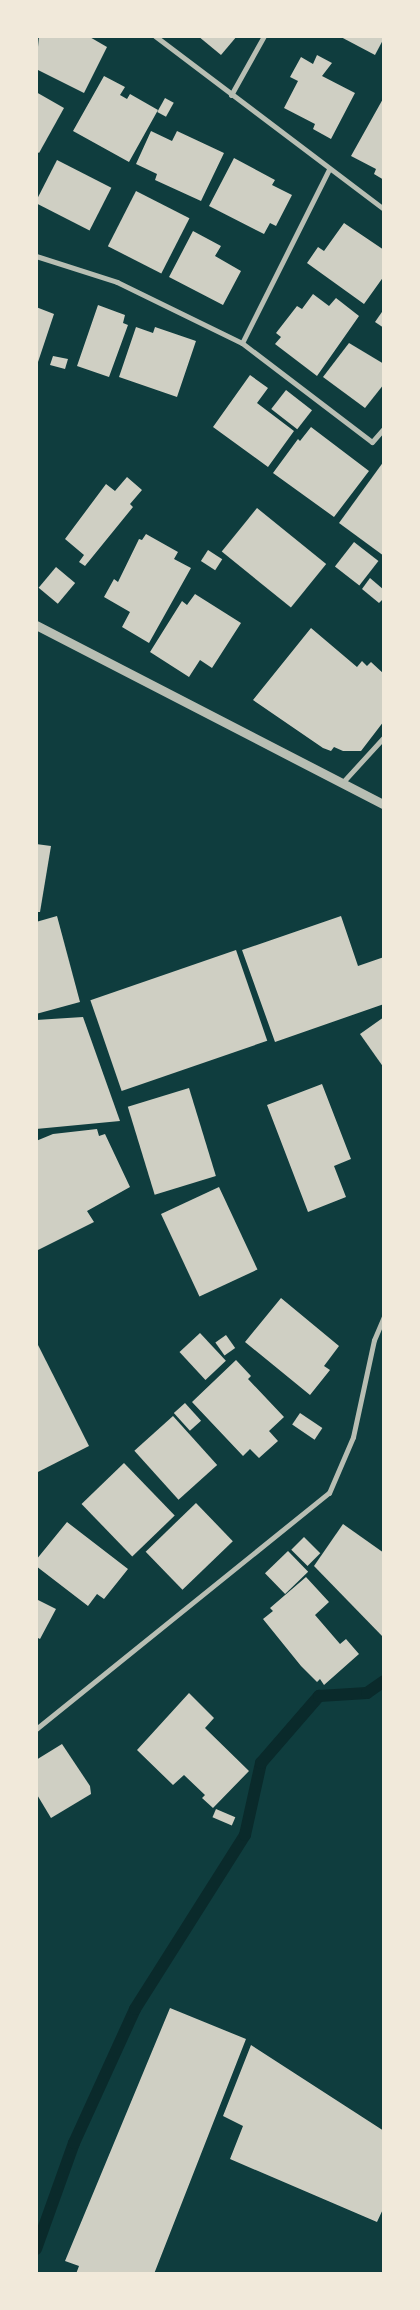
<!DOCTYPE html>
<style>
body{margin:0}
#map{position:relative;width:420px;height:2310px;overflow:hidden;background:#0f3d3e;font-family:"Asap Condensed",sans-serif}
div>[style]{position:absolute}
.stream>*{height:12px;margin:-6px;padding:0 6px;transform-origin:6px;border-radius:6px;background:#0a2a2b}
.building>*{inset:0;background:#cfcfc3;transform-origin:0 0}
.minor>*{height:5px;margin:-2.5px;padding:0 2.5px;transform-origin:2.5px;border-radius:2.5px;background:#b8beb3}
.tertiary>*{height:9px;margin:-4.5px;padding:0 4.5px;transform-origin:4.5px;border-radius:4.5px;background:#b8beb3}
span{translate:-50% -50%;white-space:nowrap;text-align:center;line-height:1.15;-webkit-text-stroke:4px #f1e9da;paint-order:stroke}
.frame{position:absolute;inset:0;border:38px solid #f1e9da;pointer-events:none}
</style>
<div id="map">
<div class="stream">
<i style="left:36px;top:2249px;width:113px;rotate:-70.3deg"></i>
<i style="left:74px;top:2143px;width:147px;rotate:-65.5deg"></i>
<i style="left:135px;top:2009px;width:206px;rotate:-57.7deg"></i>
<i style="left:245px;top:1835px;width:74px;rotate:-77.5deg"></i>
<i style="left:261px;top:1763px;width:89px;rotate:-49.1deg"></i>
<i style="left:319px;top:1696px;width:48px;rotate:-3.6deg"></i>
<i style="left:367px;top:1693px;width:21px;rotate:-35deg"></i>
</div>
<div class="building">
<i style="clip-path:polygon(39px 36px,88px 36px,107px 47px,84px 93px,36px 69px)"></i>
<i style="clip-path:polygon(198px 36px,237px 36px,221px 55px)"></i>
<i style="clip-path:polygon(339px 36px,384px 36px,384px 38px,375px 55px)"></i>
<i style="clip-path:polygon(317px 55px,332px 63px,322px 76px,355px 93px,331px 139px,313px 129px,315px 124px,284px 108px,298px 81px,290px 77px,301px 57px,313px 64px)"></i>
<i style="clip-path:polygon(104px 76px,125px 87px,120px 95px,127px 99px,130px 94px,158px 110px,129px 162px,73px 131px)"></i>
<i style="clip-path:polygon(36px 92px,64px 108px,39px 153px,36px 151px)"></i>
<i style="clip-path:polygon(384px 97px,384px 180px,374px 174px,376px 169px,351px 156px)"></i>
<i style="left:165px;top:98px;width:10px;height:16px;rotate:29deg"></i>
<i style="clip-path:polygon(151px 131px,172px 141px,177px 131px,224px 153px,201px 201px,155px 180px,157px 174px,136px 164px)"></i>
<i style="clip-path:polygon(234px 158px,275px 180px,272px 185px,292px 195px,276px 226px,270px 223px,264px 234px,209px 206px)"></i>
<i style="left:57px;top:160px;width:61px;height:48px;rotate:27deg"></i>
<i style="left:136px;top:191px;width:60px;height:62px;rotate:27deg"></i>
<i style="clip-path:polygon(344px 223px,384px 250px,384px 276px,364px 304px,307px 263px,318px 247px,324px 251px)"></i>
<i style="clip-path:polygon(193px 231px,221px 246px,215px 256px,241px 271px,223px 305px,169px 277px)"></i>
<i style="clip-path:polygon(313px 294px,329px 306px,336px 298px,359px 316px,317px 376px,275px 344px,281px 337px,276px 333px,297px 306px,302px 309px)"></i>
<i style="clip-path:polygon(98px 305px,125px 315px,123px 323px,128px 325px,109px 377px,77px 366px)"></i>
<i style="clip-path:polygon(36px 307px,54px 314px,37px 365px,36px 365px)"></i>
<i style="clip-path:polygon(384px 309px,384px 328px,375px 322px)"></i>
<i style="clip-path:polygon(136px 327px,153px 333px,155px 327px,196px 341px,177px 397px,119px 377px)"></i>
<i style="clip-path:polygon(349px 343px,384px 364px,384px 384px,365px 408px,323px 377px)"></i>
<i style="clip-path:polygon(53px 356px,68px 359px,65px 369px,50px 365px)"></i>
<i style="clip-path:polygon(250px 375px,268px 388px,257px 403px,294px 431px,268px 467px,213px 427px)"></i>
<i style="left:286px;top:390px;width:33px;height:24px;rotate:38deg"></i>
<i style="clip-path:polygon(311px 427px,369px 471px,334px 517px,273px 473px,298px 439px,300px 441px)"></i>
<i style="clip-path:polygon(384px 461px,384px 556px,339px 523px)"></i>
<i style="clip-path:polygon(127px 477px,142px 490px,130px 504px,133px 507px,85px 566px,79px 562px,84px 555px,65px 539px,106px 484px,115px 491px)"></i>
<i style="left:257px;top:508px;width:89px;height:56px;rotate:39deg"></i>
<i style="clip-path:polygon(146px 534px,178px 552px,174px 559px,191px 568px,149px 643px,122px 627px,130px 612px,104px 597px,114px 579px,118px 582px,139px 539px,142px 540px)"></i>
<i style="left:354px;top:542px;width:31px;height:31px;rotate:38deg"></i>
<i style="left:208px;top:550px;width:17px;height:13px;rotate:33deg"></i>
<i style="left:56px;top:567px;width:25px;height:27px;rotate:40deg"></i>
<i style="clip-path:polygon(370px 578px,384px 590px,384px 598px,379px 603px,362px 589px)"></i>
<i style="clip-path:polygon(195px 594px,241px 623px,212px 668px,200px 660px,189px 677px,150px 652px,182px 601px,187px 605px)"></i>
<i style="clip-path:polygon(311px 628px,357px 667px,362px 661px,367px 666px,371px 662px,384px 674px,384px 721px,361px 751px,343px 751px,334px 747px,331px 751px,323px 748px,253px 700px)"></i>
<i style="clip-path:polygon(36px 844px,51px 846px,40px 912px,36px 912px)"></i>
<i style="clip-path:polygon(57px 916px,80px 1002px,36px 1014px,36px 922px)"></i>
<i style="clip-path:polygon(341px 916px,358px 966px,384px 957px,384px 1004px,275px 1042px,242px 950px)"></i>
<i style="left:236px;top:950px;width:96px;height:154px;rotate:71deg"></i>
<i style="clip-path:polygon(83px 1017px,120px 1121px,36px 1129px,36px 1020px)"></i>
<i style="clip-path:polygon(384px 1017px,384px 1068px,360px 1034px)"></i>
<i style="clip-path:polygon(322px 1084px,351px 1159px,334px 1166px,346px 1197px,308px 1212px,267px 1105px)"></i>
<i style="left:189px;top:1088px;width:92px;height:64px;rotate:73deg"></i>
<i style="clip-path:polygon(97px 1129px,99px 1136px,105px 1134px,130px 1187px,87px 1211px,94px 1222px,36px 1251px,36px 1141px,53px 1134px)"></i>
<i style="left:219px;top:1187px;width:91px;height:64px;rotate:65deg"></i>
<i style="clip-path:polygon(281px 1298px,339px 1346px,324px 1366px,330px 1370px,310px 1395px,245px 1342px)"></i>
<i style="left:200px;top:1333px;width:38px;height:28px;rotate:47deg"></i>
<i style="left:226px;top:1335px;width:16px;height:13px;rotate:55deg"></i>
<i style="clip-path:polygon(36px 1341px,89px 1446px,36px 1473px)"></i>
<i style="clip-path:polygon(236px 1360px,251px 1376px,248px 1379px,284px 1417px,269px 1431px,278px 1441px,259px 1458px,250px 1449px,243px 1456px,192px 1402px)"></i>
<i style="left:185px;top:1403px;width:24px;height:15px;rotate:48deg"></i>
<i style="left:300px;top:1413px;width:27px;height:14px;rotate:34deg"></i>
<i style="left:173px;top:1416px;width:66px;height:52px;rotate:48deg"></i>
<i style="left:124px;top:1463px;width:73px;height:59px;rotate:46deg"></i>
<i style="left:196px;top:1503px;width:53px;height:70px;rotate:46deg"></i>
<i style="clip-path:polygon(67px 1522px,128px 1569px,104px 1599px,97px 1594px,88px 1606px,36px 1566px,36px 1560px)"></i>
<i style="clip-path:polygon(343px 1524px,384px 1553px,384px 1638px,314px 1566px)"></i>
<i style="left:304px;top:1537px;width:23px;height:18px;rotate:45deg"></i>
<i style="left:288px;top:1551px;width:29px;height:32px;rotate:46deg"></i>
<i style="clip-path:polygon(306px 1577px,329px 1602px,315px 1615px,340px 1644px,346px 1639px,359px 1654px,324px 1685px,320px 1679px,317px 1682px,301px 1666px,263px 1619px,273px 1611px,270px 1608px)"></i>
<i style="clip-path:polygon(36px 1599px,56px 1609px,40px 1639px,36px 1637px)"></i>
<i style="clip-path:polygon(189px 1693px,214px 1718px,205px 1728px,249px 1771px,213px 1808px,202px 1798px,205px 1795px,184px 1775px,173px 1785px,137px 1750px)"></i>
<i style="clip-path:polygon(62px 1744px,90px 1786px,91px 1794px,51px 1818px,36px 1793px,36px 1760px)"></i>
<i style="left:216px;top:1809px;width:21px;height:9px;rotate:23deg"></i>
<i style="clip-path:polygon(170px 2008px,246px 2039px,154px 2274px,76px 2274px,79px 2266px,65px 2261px)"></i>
<i style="clip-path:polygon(251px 2045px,384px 2131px,384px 2207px,377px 2222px,230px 2159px,243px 2126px,223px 2116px)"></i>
</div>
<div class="minor">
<i style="left:155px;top:36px;width:287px;rotate:37.1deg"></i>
<i style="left:231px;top:95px;width:68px;rotate:-60.8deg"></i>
<i style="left:36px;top:256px;width:85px;rotate:17.8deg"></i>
<i style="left:117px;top:282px;width:139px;rotate:26deg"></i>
<i style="left:242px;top:343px;width:163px;rotate:37.3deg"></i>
<i style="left:372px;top:442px;width:18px;rotate:-49deg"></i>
<i style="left:242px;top:343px;width:195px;rotate:-63.4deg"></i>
<i style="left:342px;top:783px;width:62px;rotate:-47.6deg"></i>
<i style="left:36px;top:1729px;width:376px;rotate:-38.9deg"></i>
<i style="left:329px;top:1493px;width:61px;rotate:-66.8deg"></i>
<i style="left:353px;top:1437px;width:99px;rotate:-77.8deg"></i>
<i style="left:374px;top:1340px;width:25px;rotate:-67deg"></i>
</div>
<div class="tertiary">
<i style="left:36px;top:625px;width:392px;rotate:27.3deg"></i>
</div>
<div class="frame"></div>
</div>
